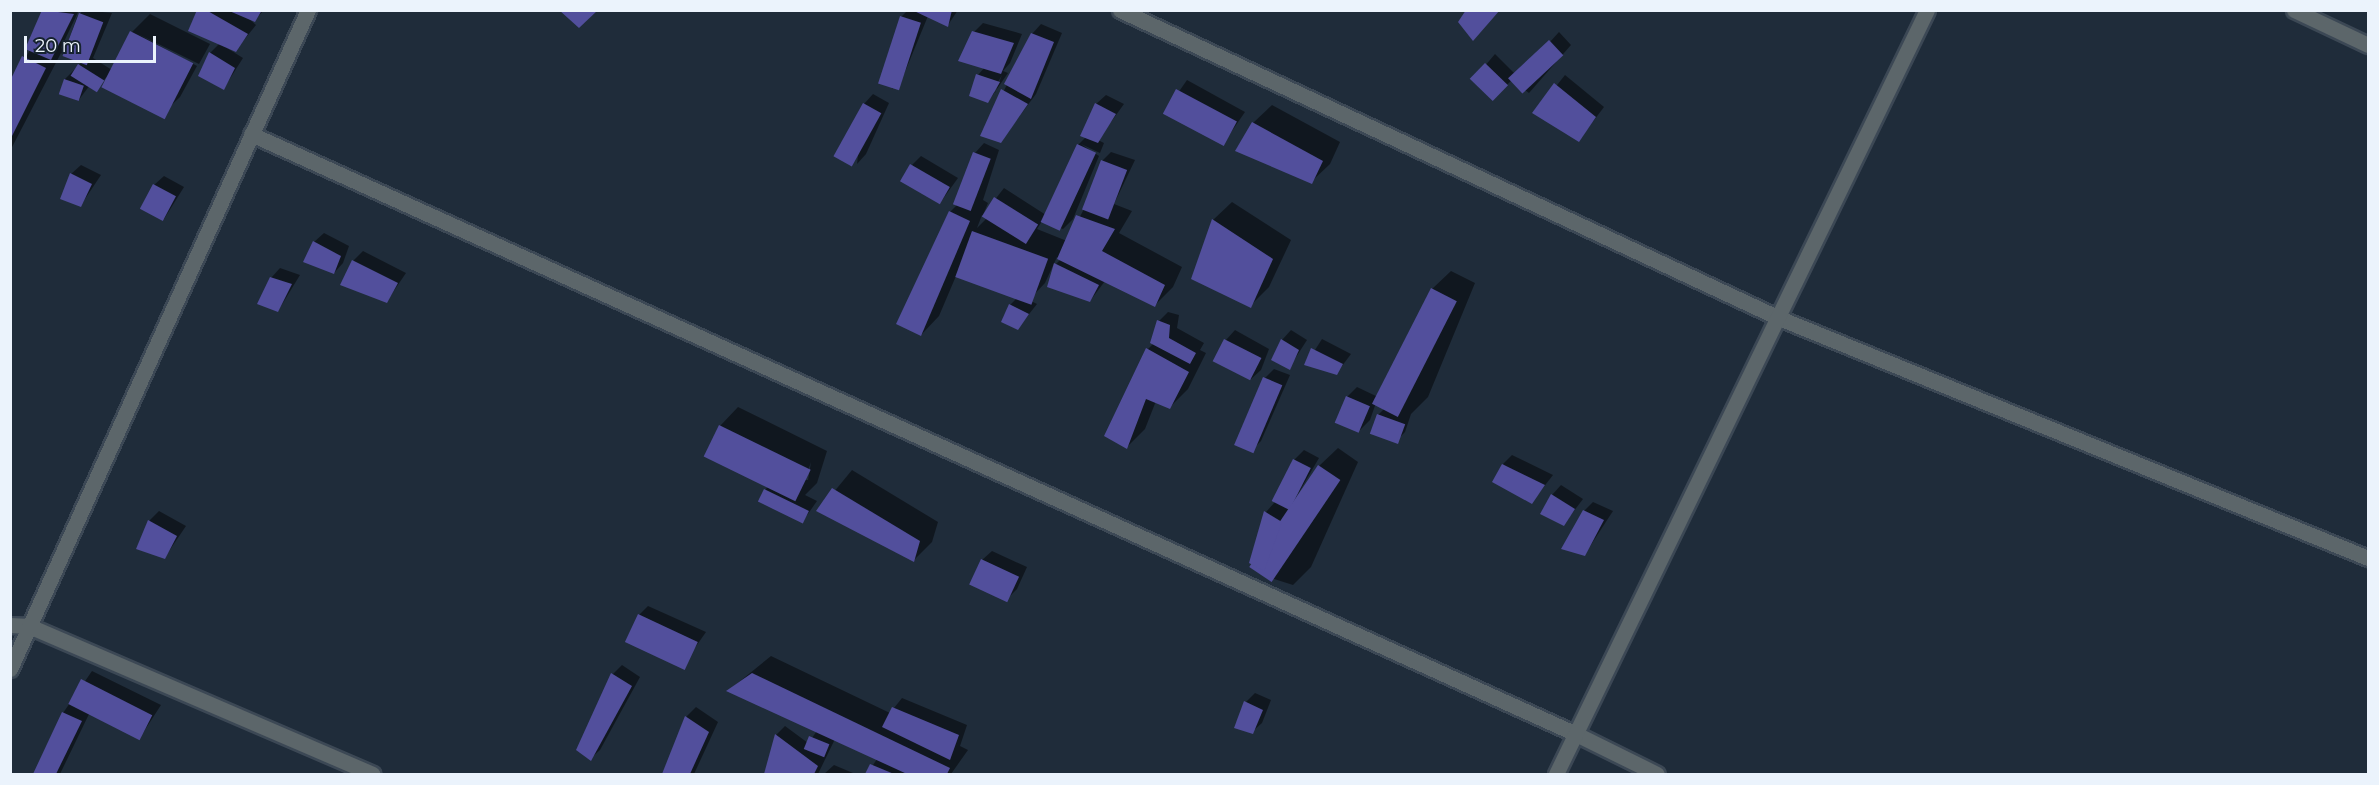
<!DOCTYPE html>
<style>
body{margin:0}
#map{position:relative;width:2379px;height:785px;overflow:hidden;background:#1f2c3a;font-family:Montserrat,sans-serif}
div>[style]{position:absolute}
.shadow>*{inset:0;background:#0007}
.building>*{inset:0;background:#524f9c;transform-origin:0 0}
.roads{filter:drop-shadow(2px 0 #3c4855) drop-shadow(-2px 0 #3c4855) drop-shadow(0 2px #3c4855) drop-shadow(0 -2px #3c4855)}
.minor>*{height:15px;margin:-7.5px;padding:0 7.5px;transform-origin:7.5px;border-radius:7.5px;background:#5c666a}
span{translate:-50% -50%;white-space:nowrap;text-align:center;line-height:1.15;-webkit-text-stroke:4.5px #16222f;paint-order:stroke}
.frame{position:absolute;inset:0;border:12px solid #ebf3fc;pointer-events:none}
.scale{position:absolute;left:24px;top:36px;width:132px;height:27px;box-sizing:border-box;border:3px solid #ebf3fc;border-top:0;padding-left:8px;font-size:18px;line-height:21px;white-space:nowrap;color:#ebf3fc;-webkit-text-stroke:4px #16222f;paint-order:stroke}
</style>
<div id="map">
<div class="shadow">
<i style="clip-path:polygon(43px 10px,79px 10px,61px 48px,65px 50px,77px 17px,83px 10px,112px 13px,93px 58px,112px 70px,97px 89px,90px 85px,78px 101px,60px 93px,65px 79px,82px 62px,61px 53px,10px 151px,10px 85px,30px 50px)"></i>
<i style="clip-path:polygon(199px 10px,264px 10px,255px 20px,246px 16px,256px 25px,236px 50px,227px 48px,243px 58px,224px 88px,210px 53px,220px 43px)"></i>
<i style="clip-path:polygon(908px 10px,958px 10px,948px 25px,928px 16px,902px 79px,892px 89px,901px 17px)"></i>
<i style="clip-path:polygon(150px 14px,210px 44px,199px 64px,138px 34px,197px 66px,180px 97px,161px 115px,132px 32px)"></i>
<i style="clip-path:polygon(evenodd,983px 23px,1022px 34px,1010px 63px,1003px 71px,1008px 73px,988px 102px,978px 75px,984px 68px,974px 32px,983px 23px,1002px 75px,995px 93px,992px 93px,1002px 75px)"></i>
<i style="clip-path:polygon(1041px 24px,1062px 33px,1036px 94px,1001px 141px,982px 135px,1032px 34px)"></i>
<i style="clip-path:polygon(1559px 32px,1571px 45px,1529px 93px,1512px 80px,1492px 99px,1473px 80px,1495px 54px,1518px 77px)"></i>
<i style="clip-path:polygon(1565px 75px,1604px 107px,1579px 140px,1535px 113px)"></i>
<i style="clip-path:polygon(1187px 80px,1245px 112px,1223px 144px,1164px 113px)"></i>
<i style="clip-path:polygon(873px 94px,889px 103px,866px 154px,857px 164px,864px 104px)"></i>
<i style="clip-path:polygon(1106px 95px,1124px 104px,1098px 140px,1104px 143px,1100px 153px,1081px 144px,1099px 156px,1073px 219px,1063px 229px,1045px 222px,1078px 145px,1086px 137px,1096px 104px)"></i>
<i style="clip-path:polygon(1272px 105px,1340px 142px,1330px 164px,1311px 182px,1253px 123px)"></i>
<i style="clip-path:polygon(evenodd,984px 143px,999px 150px,983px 200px,988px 203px,983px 215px,1004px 188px,1046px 215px,1037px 229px,1067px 241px,1084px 209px,1102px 161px,1111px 152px,1135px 160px,1114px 204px,1132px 211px,1119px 233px,1182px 267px,1173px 287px,1155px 305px,1105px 281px,1090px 301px,1054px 266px,1061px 259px,1057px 257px,1045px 283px,1029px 300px,1037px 304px,1018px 328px,1010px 305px,1017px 298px,956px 276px,939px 316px,921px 335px,898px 324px,950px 212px,958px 204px,955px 203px,975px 153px,984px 143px,982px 215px,987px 218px,977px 228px,982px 215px)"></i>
<i style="clip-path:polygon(921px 156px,958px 178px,940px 203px,912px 165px)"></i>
<i style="clip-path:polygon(81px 165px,101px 175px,81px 205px,71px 174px)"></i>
<i style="clip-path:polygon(164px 176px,184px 187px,164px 219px,154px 185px)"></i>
<i style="clip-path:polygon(1232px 202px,1291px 240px,1269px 287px,1250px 306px,1213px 220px)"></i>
<i style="clip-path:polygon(324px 233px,349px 246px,343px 263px,334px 273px,314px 242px)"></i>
<i style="clip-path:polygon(363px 251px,406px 273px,387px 301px,353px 261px)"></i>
<i style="clip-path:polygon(280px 268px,300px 275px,278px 311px,271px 278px)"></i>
<i style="clip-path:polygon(1451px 271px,1475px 283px,1428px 397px,1411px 414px,1405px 432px,1396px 441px,1378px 415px,1385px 408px,1432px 289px)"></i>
<i style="clip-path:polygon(1168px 312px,1179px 315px,1177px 328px,1204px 343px,1200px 350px,1206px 353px,1188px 389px,1170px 407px,1156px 401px,1145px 429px,1127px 447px,1148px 349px,1154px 343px,1159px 321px)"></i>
<i style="clip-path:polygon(1235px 330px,1269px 349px,1261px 370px,1251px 379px,1217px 361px,1226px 340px)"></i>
<i style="clip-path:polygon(1291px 330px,1307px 340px,1289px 368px,1282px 340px)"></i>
<i style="clip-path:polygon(1322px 339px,1351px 354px,1336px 374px,1306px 364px)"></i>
<i style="clip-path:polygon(1274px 369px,1290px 375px,1261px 441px,1251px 451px,1265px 378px)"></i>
<i style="clip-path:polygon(1357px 387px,1378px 397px,1370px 420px,1360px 430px,1347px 397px)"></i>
<i style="clip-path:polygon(evenodd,738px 407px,827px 451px,817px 483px,805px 495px,817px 501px,803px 521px,765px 490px,769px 486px,720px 426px,738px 407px,811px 462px,808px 480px,805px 480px,811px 462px)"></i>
<i style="clip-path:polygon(1338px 448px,1358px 462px,1311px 567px,1293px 585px,1271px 578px,1319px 466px)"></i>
<i style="clip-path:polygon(1304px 450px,1319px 458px,1288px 511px,1291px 512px,1273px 560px,1264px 569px,1266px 512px,1275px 502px,1294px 460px)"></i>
<i style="clip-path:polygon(1512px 455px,1553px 475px,1532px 502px,1503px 464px)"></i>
<i style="clip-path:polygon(852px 470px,938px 522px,932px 542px,914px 560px,819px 510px)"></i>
<i style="clip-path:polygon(1561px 485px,1583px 499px,1564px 524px,1552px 495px)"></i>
<i style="clip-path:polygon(1593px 502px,1613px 511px,1585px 554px,1584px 511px)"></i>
<i style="clip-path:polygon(159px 511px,186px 526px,165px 557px,138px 548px,150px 520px)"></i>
<i style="clip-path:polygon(992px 551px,1027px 567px,1017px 589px,1008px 598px,982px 560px)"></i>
<i style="clip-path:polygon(648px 606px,706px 632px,683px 665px,639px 615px)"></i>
<i style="clip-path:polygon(771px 656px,890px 713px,902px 698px,967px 725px,960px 746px,968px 750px,951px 774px,867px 774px,877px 759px,835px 739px,818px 774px,765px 774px,776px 735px,785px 726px,808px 743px,817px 731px,729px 690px)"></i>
<i style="clip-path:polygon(622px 665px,640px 677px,600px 750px,590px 759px,613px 674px)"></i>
<i style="clip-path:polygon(92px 671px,161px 705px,141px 736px,90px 712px,60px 774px,35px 774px,63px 713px)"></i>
<i style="clip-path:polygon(1255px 693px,1271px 700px,1262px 723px,1252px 732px,1246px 702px)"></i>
<i style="clip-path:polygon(696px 707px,718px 722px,694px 774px,663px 774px,687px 716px)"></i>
<i style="clip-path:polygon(834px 765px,853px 773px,853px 774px,824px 774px)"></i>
</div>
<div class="building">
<i style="clip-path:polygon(42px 10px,74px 14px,51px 60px,25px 49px)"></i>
<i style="clip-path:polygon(197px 10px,206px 10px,248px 34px,236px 52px,188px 31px)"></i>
<i style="clip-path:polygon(227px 10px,262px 10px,255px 22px)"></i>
<i style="clip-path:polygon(559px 10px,598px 10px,579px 28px)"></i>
<i style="clip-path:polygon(912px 10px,952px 10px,948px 27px)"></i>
<i style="clip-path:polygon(1466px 10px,1500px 10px,1473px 41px,1458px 22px)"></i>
<i style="left:79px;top:13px;width:26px;height:46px;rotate:21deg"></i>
<i style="left:900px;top:16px;width:22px;height:71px;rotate:18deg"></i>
<i style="left:130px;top:31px;width:71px;height:63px;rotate:27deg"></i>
<i style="clip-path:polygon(972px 31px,1014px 43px,1001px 74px,958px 61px)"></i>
<i style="clip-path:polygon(1031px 33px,1054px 42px,1031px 99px,1004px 84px)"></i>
<i style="left:1549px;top:40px;width:21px;height:56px;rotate:47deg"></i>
<i style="clip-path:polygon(209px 52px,235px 68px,224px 90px,198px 76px)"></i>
<i style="clip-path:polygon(22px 56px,46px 68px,10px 140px,10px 81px)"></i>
<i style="left:1485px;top:63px;width:32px;height:22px;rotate:44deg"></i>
<i style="left:78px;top:64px;width:31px;height:14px;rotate:32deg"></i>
<i style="clip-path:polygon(976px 74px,1000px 82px,988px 103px,969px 96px)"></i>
<i style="left:64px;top:79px;width:21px;height:16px;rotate:19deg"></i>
<i style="clip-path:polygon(1554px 83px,1596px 117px,1579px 142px,1532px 113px)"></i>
<i style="clip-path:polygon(1001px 89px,1028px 104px,1001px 143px,980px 136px)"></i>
<i style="left:1176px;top:89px;width:69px;height:28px;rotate:28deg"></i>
<i style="left:863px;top:103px;width:21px;height:61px;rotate:29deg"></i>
<i style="clip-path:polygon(1095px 103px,1116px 114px,1098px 143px,1080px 136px)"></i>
<i style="clip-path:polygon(1252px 122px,1323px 161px,1312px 184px,1235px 151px)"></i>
<i style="left:1077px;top:144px;width:21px;height:86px;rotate:25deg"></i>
<i style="left:973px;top:152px;width:19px;height:56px;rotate:21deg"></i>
<i style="left:1101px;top:160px;width:28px;height:53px;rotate:21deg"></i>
<i style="left:910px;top:164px;width:46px;height:20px;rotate:30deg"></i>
<i style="clip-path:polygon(70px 173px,92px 184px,81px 207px,60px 199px)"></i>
<i style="left:153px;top:184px;width:26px;height:28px;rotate:28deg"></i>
<i style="left:994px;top:197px;width:52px;height:23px;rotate:32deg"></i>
<i style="clip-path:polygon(949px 211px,970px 221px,921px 336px,896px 324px)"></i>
<i style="clip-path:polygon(1076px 215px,1115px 229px,1102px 251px,1165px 285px,1155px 307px,1057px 259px)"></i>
<i style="clip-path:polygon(1212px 219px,1273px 259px,1251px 308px,1191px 279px)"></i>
<i style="left:972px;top:231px;width:81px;height:49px;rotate:20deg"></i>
<i style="clip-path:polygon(313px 241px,341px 256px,334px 274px,303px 262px)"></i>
<i style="clip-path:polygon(352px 260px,398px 283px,387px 303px,340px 285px)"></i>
<i style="clip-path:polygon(1054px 263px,1099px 285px,1090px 302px,1047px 287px)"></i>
<i style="clip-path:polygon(270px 277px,292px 284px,278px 312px,257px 304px)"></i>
<i style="left:1431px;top:288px;width:29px;height:130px;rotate:27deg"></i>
<i style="clip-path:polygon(1009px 304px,1029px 314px,1018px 330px,1001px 322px)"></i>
<i style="clip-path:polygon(1157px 320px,1170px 325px,1169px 338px,1196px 353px,1190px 364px,1150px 343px)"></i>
<i style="left:1224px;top:339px;width:42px;height:25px;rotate:27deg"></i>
<i style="clip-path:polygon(1281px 339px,1299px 350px,1290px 370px,1271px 360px)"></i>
<i style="clip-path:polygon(1146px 348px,1189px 372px,1170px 409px,1146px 399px,1127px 449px,1104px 436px)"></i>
<i style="clip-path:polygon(1311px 348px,1343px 364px,1337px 375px,1304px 365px)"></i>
<i style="left:1263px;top:377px;width:21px;height:74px;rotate:23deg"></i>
<i style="left:1346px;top:396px;width:26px;height:29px;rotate:23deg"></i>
<i style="left:1377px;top:414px;width:30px;height:21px;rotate:20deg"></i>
<i style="left:719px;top:425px;width:102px;height:35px;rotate:26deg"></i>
<i style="left:1293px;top:459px;width:20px;height:47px;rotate:27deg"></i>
<i style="clip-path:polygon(1502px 464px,1545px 485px,1532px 504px,1492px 482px)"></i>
<i style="left:1318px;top:465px;width:27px;height:123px;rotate:34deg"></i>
<i style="clip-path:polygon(832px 488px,920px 541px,914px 562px,816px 511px)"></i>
<i style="left:764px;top:489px;width:50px;height:14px;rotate:26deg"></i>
<i style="clip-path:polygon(1551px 494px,1575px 509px,1564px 526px,1540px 514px)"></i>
<i style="clip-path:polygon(1583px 510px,1604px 520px,1585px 556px,1561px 549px)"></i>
<i style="clip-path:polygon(1264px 511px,1282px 522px,1264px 571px,1249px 563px)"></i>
<i style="clip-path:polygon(148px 520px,177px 536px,165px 559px,136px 549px)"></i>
<i style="left:981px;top:559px;width:42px;height:28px;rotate:25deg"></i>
<i style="left:638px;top:614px;width:66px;height:31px;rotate:25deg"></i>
<i style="clip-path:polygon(611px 673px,632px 686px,591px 761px,576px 750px)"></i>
<i style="clip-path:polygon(752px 673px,950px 768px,947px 774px,907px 774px,726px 691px)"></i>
<i style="left:81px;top:679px;width:80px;height:28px;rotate:27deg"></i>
<i style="clip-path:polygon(1244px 701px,1263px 710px,1253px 734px,1234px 728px)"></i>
<i style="clip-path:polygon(892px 707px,959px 735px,950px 760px,882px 727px)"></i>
<i style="clip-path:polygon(62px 712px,82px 721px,56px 774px,33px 774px)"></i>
<i style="clip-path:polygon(685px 716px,709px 732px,690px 774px,662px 774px)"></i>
<i style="clip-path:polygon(775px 734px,818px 766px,814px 774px,764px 774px)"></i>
<i style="left:809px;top:736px;width:22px;height:14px;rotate:22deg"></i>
<i style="clip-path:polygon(870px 764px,894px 774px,865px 774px)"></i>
</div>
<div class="roads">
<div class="minor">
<i style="left:1120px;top:10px;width:727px;rotate:25.05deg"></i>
<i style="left:1779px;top:318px;width:636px;rotate:22.17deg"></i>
<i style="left:2294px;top:10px;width:82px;rotate:25.3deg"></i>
<i style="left:251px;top:134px;width:1455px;rotate:24.36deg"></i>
<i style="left:1576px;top:734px;width:90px;rotate:26.3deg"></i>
<i style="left:10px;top:625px;width:19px;rotate:3deg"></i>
<i style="left:29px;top:626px;width:374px;rotate:23.3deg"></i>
<i style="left:10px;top:669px;width:723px;rotate:-65.67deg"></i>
<i style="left:1556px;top:774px;width:849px;rotate:-64.1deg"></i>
</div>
</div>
<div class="frame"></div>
<div class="scale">20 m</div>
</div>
